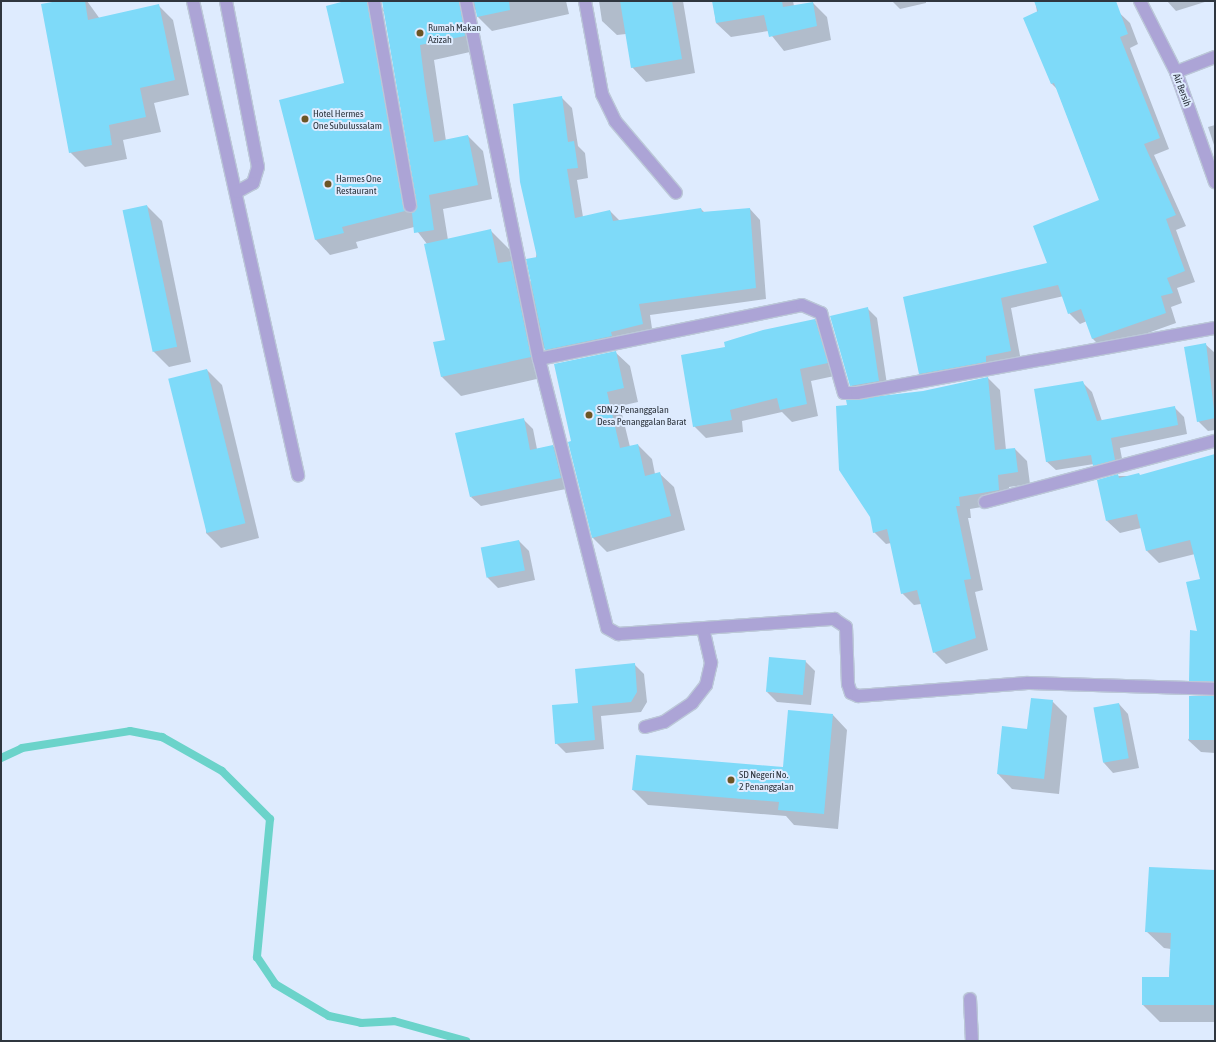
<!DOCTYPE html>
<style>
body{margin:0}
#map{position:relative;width:1216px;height:1042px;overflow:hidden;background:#deebfe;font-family:"Asap Condensed",sans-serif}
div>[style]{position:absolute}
.shadow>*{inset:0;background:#0003}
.stream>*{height:8px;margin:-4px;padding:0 4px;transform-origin:4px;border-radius:4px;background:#6bd3ca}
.building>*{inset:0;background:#7edaf9;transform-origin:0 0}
.roads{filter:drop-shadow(1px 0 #bbc7d8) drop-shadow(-1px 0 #bbc7d8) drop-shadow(0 1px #bbc7d8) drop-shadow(0 -1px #bbc7d8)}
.minor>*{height:12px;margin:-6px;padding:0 6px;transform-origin:6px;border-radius:6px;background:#aca4d6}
.dots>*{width:11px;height:11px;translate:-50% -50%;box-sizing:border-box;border:2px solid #deebfe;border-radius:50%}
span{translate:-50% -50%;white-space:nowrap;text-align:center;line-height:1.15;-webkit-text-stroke:4px #deebfe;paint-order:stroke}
.poi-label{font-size:10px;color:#2f363f}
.left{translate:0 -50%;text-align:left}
.street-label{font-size:10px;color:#2f363f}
.frame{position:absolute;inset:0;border:2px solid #2f363f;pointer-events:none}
</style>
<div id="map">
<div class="shadow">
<i style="clip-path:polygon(63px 1px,87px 1px,100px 19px,158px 5px,173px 20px,189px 95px,154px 103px,161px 132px,123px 140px,127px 159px,85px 167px,70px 152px)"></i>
<i style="clip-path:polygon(evenodd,349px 1px,375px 1px,384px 10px,383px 1px,566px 1px,569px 14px,492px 31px,478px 17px,476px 9px,473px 17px,479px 50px,434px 60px,446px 141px,468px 136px,483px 151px,492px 199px,443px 209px,448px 240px,490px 230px,510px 250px,513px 264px,532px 283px,561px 97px,572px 108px,578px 146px,585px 153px,588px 178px,577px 180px,583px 217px,610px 211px,620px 221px,701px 209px,705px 213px,750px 209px,760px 220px,766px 299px,650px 315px,653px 335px,557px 361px,544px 348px,550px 376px,461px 396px,442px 377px,446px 341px,427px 244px,414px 227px,356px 242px,358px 248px,330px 255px,316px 240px,280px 101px,346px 84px,349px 1px,384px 10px,418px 205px,416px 208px,381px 18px,384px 10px)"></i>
<i style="clip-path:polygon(599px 1px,683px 1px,695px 73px,646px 82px,632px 67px,626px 34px,617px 35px,602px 21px)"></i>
<i style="clip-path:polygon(713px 1px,793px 1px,794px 6px,813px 3px,827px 17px,831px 40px,784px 51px,768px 31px,731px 37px,716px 23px)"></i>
<i style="clip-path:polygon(892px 1px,926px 1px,926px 3px,900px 9px)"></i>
<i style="clip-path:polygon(1035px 1px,1107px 1px,1130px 23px,1138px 44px,1130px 48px,1169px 149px,1154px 155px,1186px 226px,1176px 230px,1195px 282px,1177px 288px,1182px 303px,1171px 307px,1176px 323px,1103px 349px,1093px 339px,1087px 321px,1080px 324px,1069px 313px,1064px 296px,1011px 308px,1021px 361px,931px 384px,920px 374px,905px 298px,1048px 264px,1100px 201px,1057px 89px,1051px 83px)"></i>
<i style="clip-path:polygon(1167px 1px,1208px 1px,1176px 11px)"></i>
<i style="clip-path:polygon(1215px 125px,1215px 148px,1208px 127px)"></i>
<i style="clip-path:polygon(147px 206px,162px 221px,191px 362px,169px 367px,154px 352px)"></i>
<i style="clip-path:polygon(867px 308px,877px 318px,888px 391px,861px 395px,851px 385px)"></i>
<i style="clip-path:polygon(815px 320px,827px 332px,839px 375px,811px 381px,818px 416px,792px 422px,782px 412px,742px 421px,743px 432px,706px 438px,694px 426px,726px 348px)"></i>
<i style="clip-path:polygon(1205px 344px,1215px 353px,1215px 430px,1208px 431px,1198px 421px)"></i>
<i style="clip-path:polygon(615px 352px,630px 366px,638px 402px,620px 406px,630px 447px,638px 445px,652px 459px,655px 474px,659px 473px,674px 487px,685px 530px,607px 552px,593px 538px,573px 442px)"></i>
<i style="clip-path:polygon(207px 370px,222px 385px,259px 538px,221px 548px,206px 533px)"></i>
<i style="clip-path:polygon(988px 378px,1000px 390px,1006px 450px,1015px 449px,1027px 461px,1030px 484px,1009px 487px,1011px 502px,970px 509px,971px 518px,968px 518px,983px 590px,975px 592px,988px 650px,946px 664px,934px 652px,921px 604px,914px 605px,902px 593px,891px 543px,886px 544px,874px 532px,923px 392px)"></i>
<i style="clip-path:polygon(1083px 383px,1092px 392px,1102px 421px,1175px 408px,1184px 417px,1187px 434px,1120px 448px,1124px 469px,1103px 474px,1094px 464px,1056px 470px,1046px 461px)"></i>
<i style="clip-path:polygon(523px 419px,533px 429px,537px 449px,553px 446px,563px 456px,571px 488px,481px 506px,471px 497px)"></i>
<i style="clip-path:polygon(1215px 456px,1215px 693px,1203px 693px,1190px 680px,1199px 632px,1202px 580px,1195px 554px,1159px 563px,1147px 551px,1141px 528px,1120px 533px,1107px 521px,1118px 476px,1141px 476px)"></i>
<i style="clip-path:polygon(519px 541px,529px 551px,535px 580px,498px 588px,488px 578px,482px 549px)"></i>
<i style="clip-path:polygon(805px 661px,815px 671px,811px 705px,777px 702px,767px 692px)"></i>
<i style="clip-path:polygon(634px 664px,644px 674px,647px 702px,641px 712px,601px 716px,604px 749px,566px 753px,556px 743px,579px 704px)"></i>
<i style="clip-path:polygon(1215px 697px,1215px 753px,1201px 752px,1188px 740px)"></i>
<i style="clip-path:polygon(1052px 701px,1067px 716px,1059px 794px,1012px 789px,998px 774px)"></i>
<i style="clip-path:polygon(1119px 704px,1128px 714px,1139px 768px,1113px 773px,1104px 763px)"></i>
<i style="clip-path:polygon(833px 715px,847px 730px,838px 829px,794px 825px,786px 816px,648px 805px,633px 790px,784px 768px)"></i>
<i style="clip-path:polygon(1215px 871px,1215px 1022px,1160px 1022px,1143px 1005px,1143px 978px,1169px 978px,1171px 949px,1164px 948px,1146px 931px)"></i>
</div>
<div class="stream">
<i style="left:1px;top:758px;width:23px;rotate:-25deg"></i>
<i style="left:22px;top:748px;width:109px;rotate:-8.9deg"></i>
<i style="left:130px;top:731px;width:33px;rotate:11deg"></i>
<i style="left:162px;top:737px;width:69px;rotate:29.5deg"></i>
<i style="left:222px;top:771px;width:68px;rotate:45deg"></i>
<i style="left:270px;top:819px;width:139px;rotate:95.4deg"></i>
<i style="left:257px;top:957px;width:32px;rotate:56deg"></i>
<i style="left:275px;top:984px;width:63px;rotate:30.7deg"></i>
<i style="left:329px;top:1016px;width:33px;rotate:12deg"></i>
<i style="left:361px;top:1023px;width:33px;rotate:-3deg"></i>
<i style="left:394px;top:1021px;width:75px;rotate:15.5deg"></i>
</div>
<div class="building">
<i style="clip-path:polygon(58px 1px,85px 1px,88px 20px,159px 4px,175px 80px,140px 88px,146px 117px,109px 125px,112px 145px,69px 153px,41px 4px)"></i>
<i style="clip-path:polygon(345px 1px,367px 1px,405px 211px,342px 227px,344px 233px,315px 240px,279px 100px,344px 83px,326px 6px)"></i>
<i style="clip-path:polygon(382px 1px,459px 1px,465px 36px,420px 45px,425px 85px,434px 142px,468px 135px,478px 185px,429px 195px,434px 230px,414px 233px,412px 213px,417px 205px)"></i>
<i style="clip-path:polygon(474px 1px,509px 1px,510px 10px,477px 17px)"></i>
<i style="clip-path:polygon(620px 1px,672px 1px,682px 59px,631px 68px)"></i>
<i style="clip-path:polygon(712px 1px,782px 1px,783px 7px,813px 2px,817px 26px,769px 37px,764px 15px,716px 23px)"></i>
<i style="clip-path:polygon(1034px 1px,1116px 1px,1128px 34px,1120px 37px,1160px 138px,1144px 144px,1176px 215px,1166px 219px,1185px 271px,1167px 278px,1173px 293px,1161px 296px,1166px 313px,1092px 339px,1081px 309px,1068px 314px,1058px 285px,1001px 298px,1011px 351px,986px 356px,986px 362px,919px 374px,903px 297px,1047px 263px,1033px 226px,1099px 200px,1054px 83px,1051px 84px,1023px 18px,1038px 11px)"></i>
<i style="clip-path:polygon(562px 96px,568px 142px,574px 141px,578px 168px,567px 169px,575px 218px,610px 210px,613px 221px,701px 208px,702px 212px,750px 208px,756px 288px,639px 304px,643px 324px,611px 332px,612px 336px,545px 350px,526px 259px,537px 257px,520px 182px,513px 104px)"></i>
<i style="left:147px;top:205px;width:145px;height:25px;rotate:78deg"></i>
<i style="clip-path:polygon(491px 229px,498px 263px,511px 261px,531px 357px,441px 377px,433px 342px,445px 340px,424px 244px)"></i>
<i style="clip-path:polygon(868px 307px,879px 381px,850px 386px,830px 316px)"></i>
<i style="clip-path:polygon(815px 319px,828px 363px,800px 369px,807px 404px,780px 410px,777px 398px,730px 410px,732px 420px,693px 427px,681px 355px,725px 347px,724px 342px,763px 330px)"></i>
<i style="clip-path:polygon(1206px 343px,1215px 418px,1197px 422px,1184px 347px)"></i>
<i style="clip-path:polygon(616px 351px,624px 388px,607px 392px,620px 448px,638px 444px,645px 476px,660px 472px,671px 516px,592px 538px,568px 442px,571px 441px,554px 364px)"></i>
<i style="left:207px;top:369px;width:159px;height:40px;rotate:76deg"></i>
<i style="clip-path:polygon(988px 377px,995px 450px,1015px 448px,1018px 472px,998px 475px,999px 490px,959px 497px,960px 506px,956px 506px,971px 579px,964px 580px,976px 638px,933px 653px,917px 590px,901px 594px,887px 529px,873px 533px,870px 517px,839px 470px,836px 406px,847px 405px,846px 400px,923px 391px)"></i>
<i style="clip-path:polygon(1083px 381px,1097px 421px,1175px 406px,1178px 425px,1111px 438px,1115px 460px,1093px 466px,1091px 455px,1046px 462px,1034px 389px)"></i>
<i style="clip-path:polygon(524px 418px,530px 450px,553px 445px,561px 478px,470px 497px,455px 433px)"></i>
<i style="clip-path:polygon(1215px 454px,1215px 682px,1189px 681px,1190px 630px,1197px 631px,1186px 582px,1200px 579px,1190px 540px,1146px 551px,1137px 514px,1106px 521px,1097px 480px,1118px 474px,1119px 478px,1139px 473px,1140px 475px)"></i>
<i style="left:519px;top:540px;width:31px;height:39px;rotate:79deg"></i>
<i style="left:769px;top:657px;width:37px;height:35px;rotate:5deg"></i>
<i style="clip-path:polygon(635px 663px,637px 692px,631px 702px,592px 706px,595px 740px,555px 744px,552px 705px,578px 703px,575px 669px)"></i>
<i style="left:1189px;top:696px;width:26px;height:44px"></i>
<i style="clip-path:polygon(1031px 698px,1053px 700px,1044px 779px,997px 774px,1002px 726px,1027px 729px)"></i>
<i style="left:1119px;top:703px;width:56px;height:26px;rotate:80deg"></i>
<i style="clip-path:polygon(788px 710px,833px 714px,824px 814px,778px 810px,779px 802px,632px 790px,636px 755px,783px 767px)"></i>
<i style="clip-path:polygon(1149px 867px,1215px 870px,1215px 1005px,1142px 1005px,1142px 977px,1169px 977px,1171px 933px,1145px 932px)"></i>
</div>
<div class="roads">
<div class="minor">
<i style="left:193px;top:1px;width:486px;rotate:77.5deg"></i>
<i style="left:226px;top:1px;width:169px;rotate:79.1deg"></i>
<i style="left:258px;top:167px;width:17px;rotate:107deg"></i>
<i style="left:253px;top:183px;width:18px;rotate:151deg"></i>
<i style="left:374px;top:1px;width:208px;rotate:80deg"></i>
<i style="left:466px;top:1px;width:365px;rotate:78.5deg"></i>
<i style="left:539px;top:359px;width:277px;rotate:75.8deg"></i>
<i style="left:607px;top:628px;width:13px;rotate:29deg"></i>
<i style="left:618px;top:634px;width:217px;rotate:-4deg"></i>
<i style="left:834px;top:619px;width:14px;rotate:34deg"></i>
<i style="left:846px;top:627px;width:57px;rotate:88deg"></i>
<i style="left:848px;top:684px;width:9px;rotate:72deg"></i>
<i style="left:851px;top:693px;width:8px;rotate:23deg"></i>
<i style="left:858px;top:696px;width:170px;rotate:-4.4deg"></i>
<i style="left:1028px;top:683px;width:187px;rotate:1.8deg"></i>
<i style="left:585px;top:1px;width:95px;rotate:79.6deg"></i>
<i style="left:602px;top:94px;width:30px;rotate:64deg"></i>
<i style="left:615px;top:121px;width:94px;rotate:49.7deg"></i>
<i style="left:1140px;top:1px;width:80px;rotate:63.1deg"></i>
<i style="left:1176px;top:72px;width:117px;rotate:70.5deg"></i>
<i style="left:1176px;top:72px;width:42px;rotate:-21deg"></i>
<i style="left:539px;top:359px;width:268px;rotate:-11.6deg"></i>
<i style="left:802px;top:305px;width:21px;rotate:23deg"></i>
<i style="left:821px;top:313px;width:83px;rotate:74deg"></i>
<i style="left:844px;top:393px;width:13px"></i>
<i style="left:857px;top:393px;width:364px;rotate:-10.3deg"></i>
<i style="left:985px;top:502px;width:238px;rotate:-14.9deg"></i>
<i style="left:645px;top:727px;width:20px;rotate:-15deg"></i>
<i style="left:664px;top:722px;width:34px;rotate:-34deg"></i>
<i style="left:692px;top:703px;width:23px;rotate:-52deg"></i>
<i style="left:706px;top:685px;width:23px;rotate:-77deg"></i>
<i style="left:711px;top:663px;width:35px;rotate:-103deg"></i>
<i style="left:970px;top:999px;width:42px;rotate:87.3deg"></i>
</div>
</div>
<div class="dots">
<i style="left:420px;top:33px;background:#6c5525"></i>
<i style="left:305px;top:119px;background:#6c5525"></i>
<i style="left:328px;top:184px;background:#6c5525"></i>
<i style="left:589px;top:415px;background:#6c5525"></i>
<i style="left:731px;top:780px;background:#6c5525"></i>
</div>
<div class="poi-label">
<span class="left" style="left:428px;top:33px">Rumah Makan<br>Azizah</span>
<span class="left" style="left:313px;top:119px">Hotel Hermes<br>One Subulussalam</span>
<span class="left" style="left:336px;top:184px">Harmes One<br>Restaurant</span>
<span class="left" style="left:597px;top:415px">SDN 2 Penanggalan<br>Desa Penanggalan Barat</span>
<span class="left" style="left:739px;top:780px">SD Negeri No.<br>2 Penanggalan</span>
</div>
<div class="street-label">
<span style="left:1182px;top:90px;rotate:70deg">Air Bersih</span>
</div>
<div class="frame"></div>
</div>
